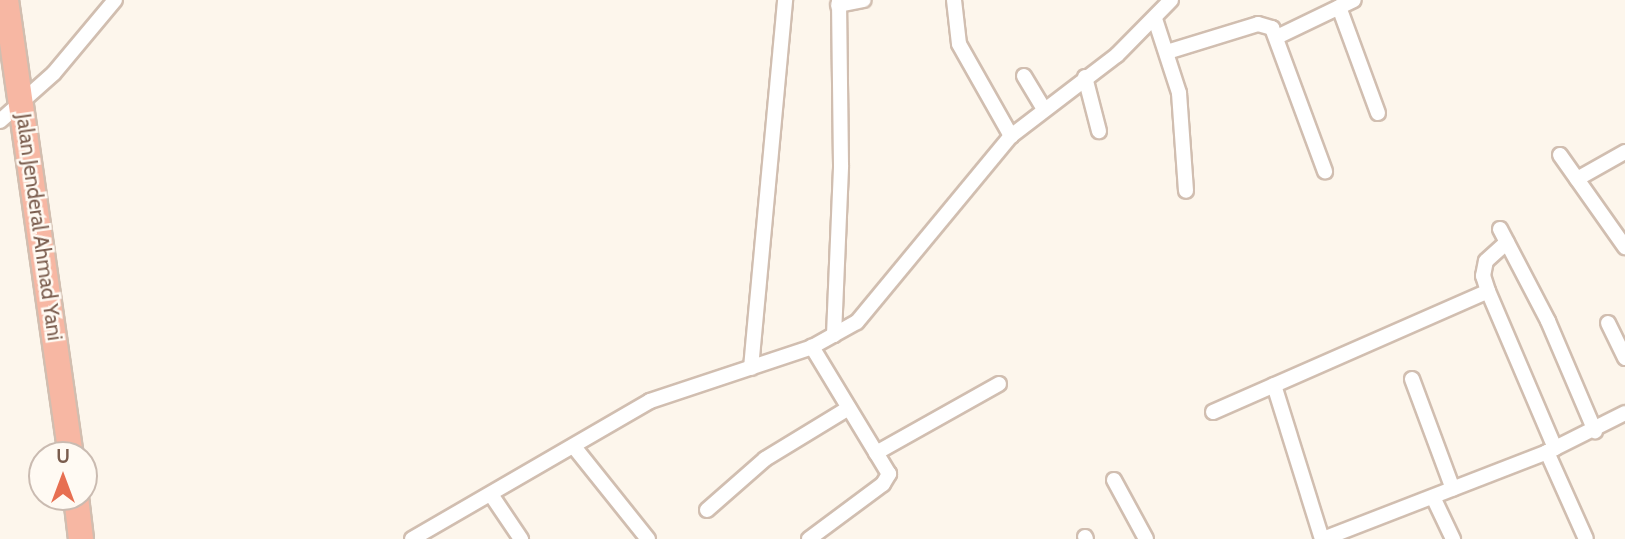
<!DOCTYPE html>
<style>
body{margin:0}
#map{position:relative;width:1625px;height:539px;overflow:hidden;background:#fdf6ec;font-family:Cabin,sans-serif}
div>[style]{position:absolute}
.roads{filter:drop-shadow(2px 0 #d1beb0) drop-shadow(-2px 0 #d1beb0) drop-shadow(0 2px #d1beb0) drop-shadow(0 -2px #d1beb0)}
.street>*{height:14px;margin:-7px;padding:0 7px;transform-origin:7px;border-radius:7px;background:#fff}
.highway>*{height:24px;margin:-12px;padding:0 12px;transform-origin:12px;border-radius:12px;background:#f7b7a3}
span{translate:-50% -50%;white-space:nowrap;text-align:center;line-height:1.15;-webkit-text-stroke:5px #fffaf3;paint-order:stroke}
.street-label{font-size:21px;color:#7a5c4d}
.north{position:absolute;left:28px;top:441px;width:70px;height:70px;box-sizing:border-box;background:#fffaf3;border:2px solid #cabbb1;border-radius:50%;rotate:0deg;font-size:19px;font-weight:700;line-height:28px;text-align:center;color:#7a5c4d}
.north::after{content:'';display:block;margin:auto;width:24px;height:32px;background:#e76f51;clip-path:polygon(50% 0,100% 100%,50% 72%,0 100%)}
</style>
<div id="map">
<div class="roads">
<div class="street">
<i style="left:954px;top:0;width:44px;rotate:83.5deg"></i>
<i style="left:959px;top:44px;width:106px;rotate:60.5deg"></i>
<i style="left:838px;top:5px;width:26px;rotate:-11deg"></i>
<i style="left:1339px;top:7px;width:113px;rotate:69.8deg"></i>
<i style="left:1155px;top:19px;width:78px;rotate:72deg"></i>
<i style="left:1179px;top:93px;width:98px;rotate:85.9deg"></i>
<i style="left:1277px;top:37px;width:85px;rotate:-25.7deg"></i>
<i style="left:1167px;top:52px;width:95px;rotate:-17.1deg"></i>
<i style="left:1258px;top:24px;width:15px;rotate:16deg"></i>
<i style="left:1272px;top:28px;width:153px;rotate:69.7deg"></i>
<i style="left:1024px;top:76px;width:39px;rotate:59deg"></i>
<i style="left:1085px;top:77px;width:56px;rotate:75.5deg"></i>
<i style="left:0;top:121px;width:72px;rotate:-41.6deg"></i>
<i style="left:54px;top:73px;width:95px;rotate:-50.1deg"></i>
<i style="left:1560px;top:155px;width:113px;rotate:54.8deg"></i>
<i style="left:1577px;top:179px;width:55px;rotate:-29.4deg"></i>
<i style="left:1500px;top:229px;width:104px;rotate:62.4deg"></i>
<i style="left:1548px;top:321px;width:120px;rotate:66.9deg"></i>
<i style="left:1488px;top:291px;width:171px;rotate:66.9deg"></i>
<i style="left:1608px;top:323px;width:39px;rotate:64deg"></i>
<i style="left:834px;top:335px;width:170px;rotate:-87.6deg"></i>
<i style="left:841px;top:165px;width:165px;rotate:-90.7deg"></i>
<i style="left:751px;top:368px;width:370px;rotate:-84.7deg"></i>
<i style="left:1412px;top:379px;width:117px;rotate:69.6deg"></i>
<i style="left:1274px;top:385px;width:161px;rotate:72.7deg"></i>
<i style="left:1213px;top:412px;width:300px;rotate:-23.7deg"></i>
<i style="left:1488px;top:291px;width:16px;rotate:-108deg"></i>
<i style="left:1483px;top:276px;width:15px;rotate:-79deg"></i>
<i style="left:1486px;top:261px;width:28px;rotate:-42deg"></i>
<i style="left:575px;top:448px;width:117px;rotate:51.3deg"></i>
<i style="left:1547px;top:452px;width:95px;rotate:65.9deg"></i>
<i style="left:876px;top:453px;width:141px;rotate:-29.3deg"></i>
<i style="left:1114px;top:480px;width:67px;rotate:61.5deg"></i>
<i style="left:492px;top:496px;width:52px;rotate:56deg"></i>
<i style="left:1433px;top:497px;width:47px;rotate:64.5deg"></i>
<i style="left:707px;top:510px;width:77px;rotate:-41.3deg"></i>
<i style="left:765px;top:459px;width:98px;rotate:-31.3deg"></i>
<i style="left:1085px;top:537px;width:2px;rotate:63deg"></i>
<i style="left:412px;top:539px;width:275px;rotate:-30.1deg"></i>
<i style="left:650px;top:401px;width:171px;rotate:-18.4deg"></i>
<i style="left:812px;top:347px;width:51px;rotate:-29.1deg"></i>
<i style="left:857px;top:322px;width:241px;rotate:-50.4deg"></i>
<i style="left:1011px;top:136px;width:133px;rotate:-37.4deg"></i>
<i style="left:1117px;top:55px;width:77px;rotate:-45.5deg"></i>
<i style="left:809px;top:539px;width:92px;rotate:-36.6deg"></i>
<i style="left:883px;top:484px;width:12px;rotate:-59deg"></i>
<i style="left:889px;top:474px;width:149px;rotate:-121.2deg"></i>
<i style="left:1323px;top:539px;width:240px;rotate:-21.2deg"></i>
<i style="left:1547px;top:452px;width:87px;rotate:-26.6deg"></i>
</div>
<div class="highway">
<i style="left:6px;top:0;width:460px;rotate:81.9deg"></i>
<i style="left:76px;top:497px;width:42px;rotate:83.2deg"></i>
</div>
</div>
<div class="street-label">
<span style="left:39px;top:227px;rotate:82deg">Jalan Jenderal Ahmad Yani</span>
</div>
<div class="north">U</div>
</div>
